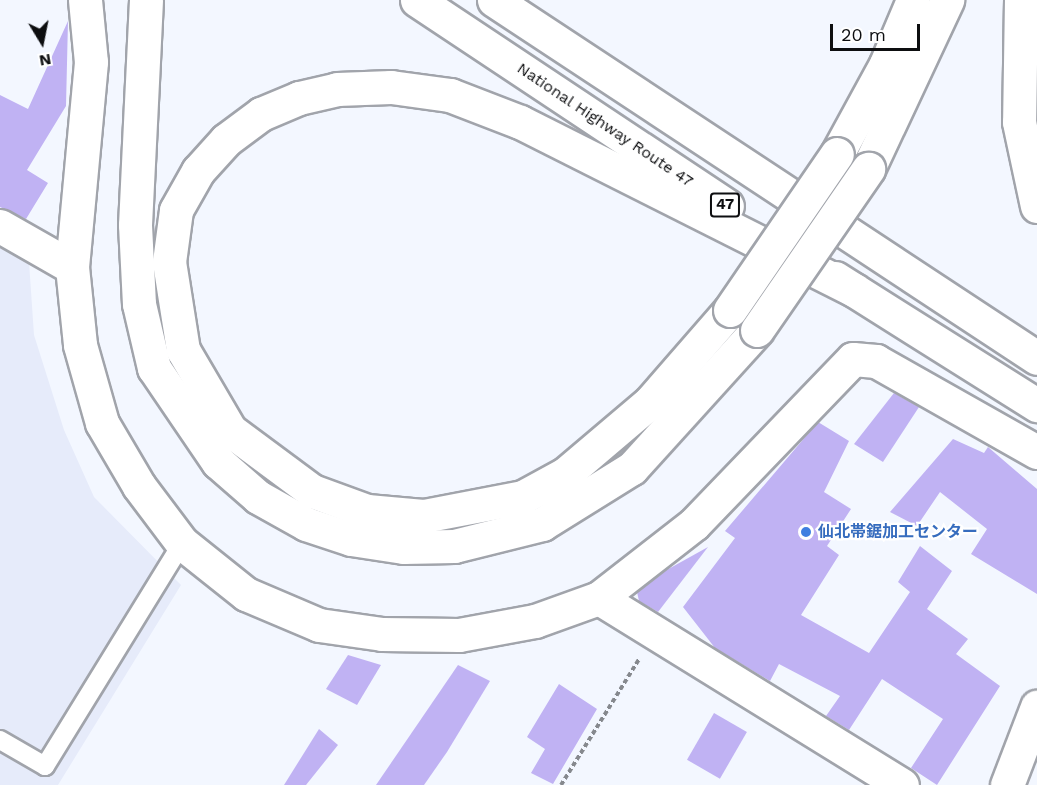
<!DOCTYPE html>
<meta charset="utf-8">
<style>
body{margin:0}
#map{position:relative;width:1037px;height:785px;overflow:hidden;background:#f3f7ff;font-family:"Work Sans","Noto Sans JP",sans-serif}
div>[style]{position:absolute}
.built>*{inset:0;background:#e6ebfa}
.building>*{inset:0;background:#c0b2f3;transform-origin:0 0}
.path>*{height:4px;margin-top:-2px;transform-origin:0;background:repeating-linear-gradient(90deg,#86898e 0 4.5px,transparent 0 7.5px)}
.roads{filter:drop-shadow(2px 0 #a1a4ab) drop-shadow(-2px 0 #a1a4ab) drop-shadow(0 2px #a1a4ab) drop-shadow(0 -2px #a1a4ab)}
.lane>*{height:18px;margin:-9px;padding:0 9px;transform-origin:9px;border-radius:9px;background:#fff}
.street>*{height:33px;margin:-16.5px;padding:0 16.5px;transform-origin:16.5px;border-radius:16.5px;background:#fff}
.highway>*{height:33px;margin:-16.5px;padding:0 16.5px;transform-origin:16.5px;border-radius:16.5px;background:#fff}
.bridges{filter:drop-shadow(2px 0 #a1a4ab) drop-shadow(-2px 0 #a1a4ab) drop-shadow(0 2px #a1a4ab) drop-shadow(0 -2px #a1a4ab)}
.highway-bridge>*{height:33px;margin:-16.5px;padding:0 16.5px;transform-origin:16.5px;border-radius:16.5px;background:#fff}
.dots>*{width:16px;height:16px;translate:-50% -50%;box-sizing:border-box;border:3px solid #fff;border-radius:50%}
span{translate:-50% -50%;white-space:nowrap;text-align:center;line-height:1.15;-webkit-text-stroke:4.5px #fff;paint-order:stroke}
.shield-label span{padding:2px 4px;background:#fff;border:2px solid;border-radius:4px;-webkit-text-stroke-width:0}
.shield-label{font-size:15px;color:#0d0e10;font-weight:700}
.street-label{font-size:16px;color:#0d0e10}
.shop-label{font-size:16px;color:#366cbe;font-weight:700}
.left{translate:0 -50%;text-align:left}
.north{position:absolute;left:12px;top:12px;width:60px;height:60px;-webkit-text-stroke:4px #fff;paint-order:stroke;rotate:170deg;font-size:16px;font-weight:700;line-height:24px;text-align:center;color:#0d0e10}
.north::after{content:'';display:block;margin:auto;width:21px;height:27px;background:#0d0e10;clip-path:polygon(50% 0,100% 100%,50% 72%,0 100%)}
.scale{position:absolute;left:830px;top:24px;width:90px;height:27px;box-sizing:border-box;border:3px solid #0d0e10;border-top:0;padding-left:8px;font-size:18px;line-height:21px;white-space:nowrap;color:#0d0e10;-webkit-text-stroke:4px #fff;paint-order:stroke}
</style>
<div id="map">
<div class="built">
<i style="clip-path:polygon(0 246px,29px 262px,34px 335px,64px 430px,94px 497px,181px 585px,58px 785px,0 785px)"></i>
</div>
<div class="building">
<i style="clip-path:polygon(68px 21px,66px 106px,27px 170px,48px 183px,26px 219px,0 207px,0 95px,28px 109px)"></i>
<i style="clip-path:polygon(894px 393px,919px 407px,883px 462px,854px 444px)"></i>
<i style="clip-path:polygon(818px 422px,849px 441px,824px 492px,851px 509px,827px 546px,839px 555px,801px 615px,869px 653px,910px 592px,898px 582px,920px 546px,952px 571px,927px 609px,968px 639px,956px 654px,1000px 686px,937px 785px,911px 768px,943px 719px,882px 679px,849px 730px,826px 716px,840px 696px,779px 664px,770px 681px,715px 648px,683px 607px,735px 538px,725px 531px)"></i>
<i style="clip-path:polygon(953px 439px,984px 453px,988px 447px,1037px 489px,1037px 594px,971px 554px,987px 529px,940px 492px,917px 526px,890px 512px)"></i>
<i style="clip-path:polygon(708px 547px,658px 612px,639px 601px,637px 592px,663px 572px)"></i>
<i style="clip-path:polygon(348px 655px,381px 665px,357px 705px,326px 689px)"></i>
<i style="clip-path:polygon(458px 665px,490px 681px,447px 752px,424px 785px,376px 785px)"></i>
<i style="clip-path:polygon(559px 684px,597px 709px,553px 784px,531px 773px,545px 749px,527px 737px)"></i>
<i style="left:714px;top:713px;width:38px;height:54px;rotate:30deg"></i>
<i style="clip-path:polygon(319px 729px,338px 745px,306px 785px,284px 785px)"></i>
</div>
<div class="path">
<i style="left:561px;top:785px;width:148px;rotate:-58.2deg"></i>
</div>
<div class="roads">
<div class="lane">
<i style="left:0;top:740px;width:52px;rotate:30deg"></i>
<i style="left:45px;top:766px;width:262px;rotate:-58.4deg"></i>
</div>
<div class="street">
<i style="left:85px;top:0;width:62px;rotate:84.5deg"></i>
<i style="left:91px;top:62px;width:206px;rotate:95.3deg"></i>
<i style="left:72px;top:267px;width:78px;rotate:84.1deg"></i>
<i style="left:80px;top:345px;width:81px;rotate:74.2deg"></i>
<i style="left:102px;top:423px;width:73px;rotate:59.6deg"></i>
<i style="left:139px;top:486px;width:71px;rotate:53deg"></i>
<i style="left:182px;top:543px;width:82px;rotate:38.6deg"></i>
<i style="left:246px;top:594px;width:79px;rotate:23deg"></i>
<i style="left:319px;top:625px;width:64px;rotate:8.1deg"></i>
<i style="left:382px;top:634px;width:77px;rotate:0.7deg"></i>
<i style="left:459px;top:635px;width:77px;rotate:-10.4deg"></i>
<i style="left:535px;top:621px;width:68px;rotate:-19.8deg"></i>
<i style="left:599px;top:598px;width:120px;rotate:-37.9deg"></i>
<i style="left:694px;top:524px;width:229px;rotate:-46.1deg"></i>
<i style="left:853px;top:359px;width:23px;rotate:5deg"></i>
<i style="left:876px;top:361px;width:185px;rotate:29.5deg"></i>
<i style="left:0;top:226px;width:83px;rotate:29.7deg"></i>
<i style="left:599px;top:598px;width:356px;rotate:31.7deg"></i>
<i style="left:1007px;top:785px;width:84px;rotate:-69deg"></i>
</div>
<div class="highway">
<i style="left:146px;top:0;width:225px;rotate:92.8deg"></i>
<i style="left:135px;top:225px;width:79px;rotate:87.1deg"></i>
<i style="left:139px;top:304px;width:66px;rotate:76.8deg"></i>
<i style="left:154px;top:368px;width:114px;rotate:55.8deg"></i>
<i style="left:218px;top:462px;width:53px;rotate:41.2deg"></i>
<i style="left:258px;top:497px;width:55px;rotate:29.4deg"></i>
<i style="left:306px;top:524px;width:47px;rotate:18.4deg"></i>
<i style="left:351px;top:539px;width:53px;rotate:8.7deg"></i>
<i style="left:403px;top:547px;width:51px;rotate:-1.1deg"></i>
<i style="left:454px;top:546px;width:91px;rotate:-14deg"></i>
<i style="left:542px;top:524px;width:106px;rotate:-31.9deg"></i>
<i style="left:632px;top:468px;width:186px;rotate:-47.8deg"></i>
<i style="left:417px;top:0;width:372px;rotate:33.6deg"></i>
<i style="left:494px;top:0;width:650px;rotate:33.4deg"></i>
<i style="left:1021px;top:0;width:122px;rotate:90.9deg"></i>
<i style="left:1019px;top:122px;width:86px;rotate:77.9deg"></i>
<i style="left:837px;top:154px;width:102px;rotate:-61.4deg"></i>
<i style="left:886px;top:64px;width:69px;rotate:-67.1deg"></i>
<i style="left:868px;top:169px;width:187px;rotate:-64.9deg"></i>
<i style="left:835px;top:278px;width:239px;rotate:32.2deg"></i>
<i style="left:730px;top:310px;width:122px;rotate:131deg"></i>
<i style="left:650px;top:402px;width:111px;rotate:139.7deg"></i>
<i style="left:565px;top:474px;width:48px;rotate:151.3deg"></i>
<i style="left:523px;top:497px;width:102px;rotate:169.2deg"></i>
<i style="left:423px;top:516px;width:56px;rotate:-174.9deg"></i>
<i style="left:367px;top:511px;width:59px;rotate:-160deg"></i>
<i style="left:312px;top:491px;width:102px;rotate:-143.4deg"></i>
<i style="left:230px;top:430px;width:93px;rotate:-120.4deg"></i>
<i style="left:183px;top:350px;width:89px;rotate:-99deg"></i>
<i style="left:169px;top:262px;width:52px;rotate:-82.3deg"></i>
<i style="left:176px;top:210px;width:45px;rotate:-60.6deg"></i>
<i style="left:198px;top:171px;width:42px;rotate:-47.9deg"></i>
<i style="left:226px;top:140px;width:44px;rotate:-36.6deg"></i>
<i style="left:261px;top:114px;width:41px;rotate:-22.8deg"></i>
<i style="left:299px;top:98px;width:39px;rotate:-13deg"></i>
<i style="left:337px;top:89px;width:54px;rotate:-2.1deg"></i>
<i style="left:391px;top:87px;width:60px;rotate:7.7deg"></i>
<i style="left:450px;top:95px;width:75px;rotate:21.1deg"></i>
<i style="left:520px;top:122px;width:374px;rotate:26.7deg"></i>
</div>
</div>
<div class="bridges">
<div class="highway-bridge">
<i style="left:730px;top:310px;width:189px;rotate:-55.6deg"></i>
<i style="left:757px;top:330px;width:196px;rotate:-55.4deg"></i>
</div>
</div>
<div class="dots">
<i style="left:806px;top:532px;background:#3f7fe0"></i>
</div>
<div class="shield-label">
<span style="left:725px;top:205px">47</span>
</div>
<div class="street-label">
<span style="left:605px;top:125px;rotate:34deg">National Highway Route 47</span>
</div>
<div class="shop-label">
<span class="left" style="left:818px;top:532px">仙北帯鋸加工センター</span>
</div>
<div class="north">N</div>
<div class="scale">20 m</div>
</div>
